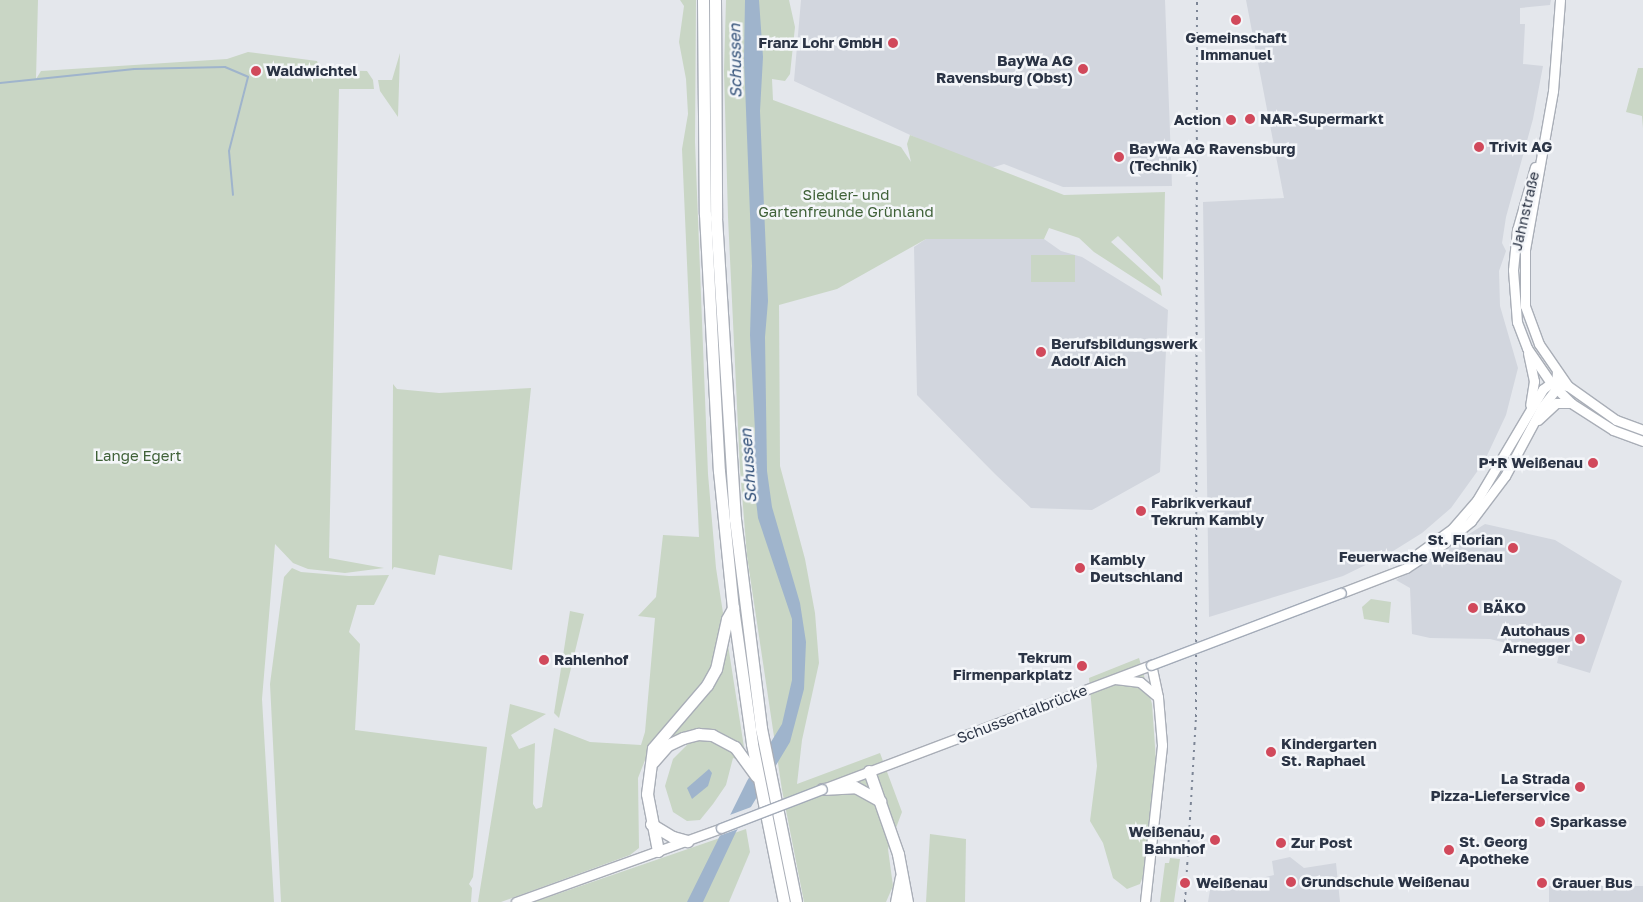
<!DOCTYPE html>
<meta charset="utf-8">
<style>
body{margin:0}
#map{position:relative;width:1643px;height:902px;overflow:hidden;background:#e4e7ec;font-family:"Golos Text",sans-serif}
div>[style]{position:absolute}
.built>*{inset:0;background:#d2d6de;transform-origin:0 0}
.green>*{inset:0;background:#c9d6c5;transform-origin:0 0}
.water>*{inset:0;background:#9fb4cc}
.pier>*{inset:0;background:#e4e7ec}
.stream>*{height:2px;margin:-1px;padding:0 1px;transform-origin:1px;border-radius:1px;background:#9fb4cc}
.roads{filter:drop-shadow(1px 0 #a9aeb7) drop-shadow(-1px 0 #a9aeb7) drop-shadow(0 1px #a9aeb7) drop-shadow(0 -1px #a9aeb7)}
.secondary>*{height:9px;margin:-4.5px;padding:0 4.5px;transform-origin:4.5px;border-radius:4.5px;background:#fff}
.primary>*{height:9px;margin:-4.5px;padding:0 4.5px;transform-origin:4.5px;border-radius:4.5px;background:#fff}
.highway>*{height:11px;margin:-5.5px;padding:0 5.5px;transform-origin:5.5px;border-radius:5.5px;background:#fff}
.rail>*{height:2px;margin-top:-1px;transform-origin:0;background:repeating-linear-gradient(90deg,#7d8696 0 2.5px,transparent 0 7.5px)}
.bridges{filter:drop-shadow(1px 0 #a3abb8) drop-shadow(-1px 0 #a3abb8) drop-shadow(0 1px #a3abb8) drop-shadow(0 -1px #a3abb8)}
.primary-bridge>*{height:9px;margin:-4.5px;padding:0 4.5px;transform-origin:4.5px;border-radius:4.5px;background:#fff}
.dots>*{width:14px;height:14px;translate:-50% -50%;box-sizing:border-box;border:2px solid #f4f6f9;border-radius:50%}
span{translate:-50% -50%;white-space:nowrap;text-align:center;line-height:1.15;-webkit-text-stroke:5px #f4f6f9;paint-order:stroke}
.poi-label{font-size:15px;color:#2b3445;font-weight:700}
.right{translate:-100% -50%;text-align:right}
.left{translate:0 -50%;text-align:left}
.park-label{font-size:15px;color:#3f6138}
.street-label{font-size:15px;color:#2b3445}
.water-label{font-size:16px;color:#34527a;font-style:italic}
</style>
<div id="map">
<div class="built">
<i style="clip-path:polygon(801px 0,1165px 0,1172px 186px,1063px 187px,1004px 164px,991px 168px,936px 147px,794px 81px)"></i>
<i style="clip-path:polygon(1246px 0,1551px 0,1550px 5px,1520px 8px,1520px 24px,1525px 24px,1523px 64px,1543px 66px,1533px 119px,1506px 217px,1502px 243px,1506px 251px,1499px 271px,1500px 306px,1518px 368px,1506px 415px,1484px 462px,1451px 508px,1422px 533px,1390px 553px,1343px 576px,1209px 617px,1203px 202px,1284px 198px)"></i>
<i style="clip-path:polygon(926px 239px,1044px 239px,1061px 251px,1082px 257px,1168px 310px,1160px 472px,1092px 510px,1031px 508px,995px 474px,917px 395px,914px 247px)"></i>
<i style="clip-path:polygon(1485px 524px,1555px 540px,1622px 581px,1590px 673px,1557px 663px,1561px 646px,1522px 647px,1490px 639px,1430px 638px,1412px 634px,1410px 588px,1396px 580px)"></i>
<i style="clip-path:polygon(1290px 857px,1304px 868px,1336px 863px,1340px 902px,1208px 902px,1210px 890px,1274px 875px,1272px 861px)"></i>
<i style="left:1549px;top:886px;width:94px;height:17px"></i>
</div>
<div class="green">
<i style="clip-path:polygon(0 0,38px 0,36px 79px,41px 71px,227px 59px,248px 52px,317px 61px,320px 70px,367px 71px,373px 80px,374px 89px,339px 89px,329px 558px,384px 568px,345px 573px,308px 569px,293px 563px,275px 544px,262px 699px,274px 902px,0 902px)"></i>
<i style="clip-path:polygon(680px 0,696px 0,695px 142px,708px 474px,716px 568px,746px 760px,712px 735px,651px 745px,638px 778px,639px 848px,630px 855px,501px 902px,478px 902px,510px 704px,546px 714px,511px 735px,519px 749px,535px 743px,533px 804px,536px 809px,542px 807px,554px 728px,590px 742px,641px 745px,645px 732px,655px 618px,638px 616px,656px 597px,663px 535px,699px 537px,682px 149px,688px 114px,686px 79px,679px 42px,684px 6px)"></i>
<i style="clip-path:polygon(726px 0,789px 0,795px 27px,790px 74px,785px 81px,772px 79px,773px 100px,901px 147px,911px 162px,907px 144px,910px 135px,1064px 195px,1165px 192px,1163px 280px,1118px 236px,1111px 242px,1160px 286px,1162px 296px,1094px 252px,1079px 238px,1049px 228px,1044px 239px,926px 239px,837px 289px,779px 305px,780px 466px,805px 559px,815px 613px,819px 663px,802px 740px,797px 784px,880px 753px,902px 812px,888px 849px,893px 886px,886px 902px,804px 902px,782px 790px,747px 556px,740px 469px,728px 217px,724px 71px)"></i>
<i style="clip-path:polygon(400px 53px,398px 117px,380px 91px,378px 80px,392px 80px)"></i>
<i style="clip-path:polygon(1638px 68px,1643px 68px,1643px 128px,1642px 116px,1626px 112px)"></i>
<i style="left:1031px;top:255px;width:44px;height:27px"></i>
<i style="clip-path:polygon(393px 384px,397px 389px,439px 393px,531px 388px,512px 570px,439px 555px,435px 575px,394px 567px,392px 570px)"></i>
<i style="clip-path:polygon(292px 568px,301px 572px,349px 576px,389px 575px,374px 605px,357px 605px,349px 632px,360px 644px,355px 730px,487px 747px,473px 877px,469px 884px,472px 888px,471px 902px,281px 902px,270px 684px,284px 577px)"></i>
<i style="clip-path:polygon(1371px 599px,1391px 602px,1389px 623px,1364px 619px,1362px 607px)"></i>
<i style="clip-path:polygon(570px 611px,584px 614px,559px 718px,554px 713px)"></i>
<i style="clip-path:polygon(1139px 658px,1152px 704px,1156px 761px,1143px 876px,1140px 884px,1127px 889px,1113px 878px,1103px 843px,1090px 821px,1097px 766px,1089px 678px)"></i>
<i style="clip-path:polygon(705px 738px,731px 749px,739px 760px,733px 758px,726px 785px,713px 804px,700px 820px,687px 821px,673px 812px,665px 786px,673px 759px,690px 742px,675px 746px)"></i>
<i style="clip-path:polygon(746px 829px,750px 852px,729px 902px,534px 902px)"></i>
<i style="clip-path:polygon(930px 834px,966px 839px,965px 902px,926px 902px)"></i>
<i style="clip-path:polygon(1170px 858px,1180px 859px,1174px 902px,1160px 902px,1165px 863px,1169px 863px)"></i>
</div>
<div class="water">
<i style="clip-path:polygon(745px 0,759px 0,763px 57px,760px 111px,768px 301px,765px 337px,767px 471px,772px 507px,800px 603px,806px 642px,804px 689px,790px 742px,736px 832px,703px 902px,687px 902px,747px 781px,782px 724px,792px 680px,792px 619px,758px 518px,752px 466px,755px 431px,750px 335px,752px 266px,744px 59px)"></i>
<i style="clip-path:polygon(709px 769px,712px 773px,708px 786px,692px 799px,687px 788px)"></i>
</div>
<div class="pier">
<i style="clip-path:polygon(754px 806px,741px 828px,716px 837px,727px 816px)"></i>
</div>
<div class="stream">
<i style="left:0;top:83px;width:135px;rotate:-6deg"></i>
<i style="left:134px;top:69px;width:91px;rotate:-1.3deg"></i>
<i style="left:225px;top:67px;width:25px;rotate:23deg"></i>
<i style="left:248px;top:77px;width:76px;rotate:104.4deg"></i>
<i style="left:229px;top:151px;width:44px;rotate:84.8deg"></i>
</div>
<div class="roads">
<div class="secondary">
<i style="left:1560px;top:0;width:91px;rotate:94.4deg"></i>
<i style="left:1553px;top:91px;width:160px;rotate:100deg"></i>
<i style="left:1525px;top:249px;width:57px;rotate:90deg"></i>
<i style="left:1525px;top:306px;width:40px;rotate:69.8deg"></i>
<i style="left:1539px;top:344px;width:51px;rotate:55.4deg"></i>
<i style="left:1568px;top:386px;width:59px;rotate:35.3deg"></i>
<i style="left:1616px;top:420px;width:29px;rotate:20deg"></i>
<i style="left:1535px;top:167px;width:66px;rotate:105.9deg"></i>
<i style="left:1517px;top:230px;width:40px;rotate:95.7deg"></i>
<i style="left:1513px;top:270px;width:52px;rotate:85.6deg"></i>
<i style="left:1517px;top:322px;width:28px;rotate:69deg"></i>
<i style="left:1527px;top:348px;width:42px;rotate:55.6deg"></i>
<i style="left:1551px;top:383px;width:28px;rotate:45deg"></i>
<i style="left:1571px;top:403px;width:50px;rotate:32.7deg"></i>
<i style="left:1613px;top:430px;width:32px;rotate:20deg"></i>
<i style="left:1528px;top:353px;width:29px;rotate:78deg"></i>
<i style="left:1534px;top:381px;width:24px;rotate:99deg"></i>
<i style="left:1115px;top:679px;width:25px;rotate:7deg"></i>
<i style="left:1140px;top:682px;width:23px;rotate:40deg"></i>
<i style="left:1145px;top:902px;width:158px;rotate:-83.8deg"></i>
<i style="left:1162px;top:745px;width:48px;rotate:-94.8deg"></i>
<i style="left:1158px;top:697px;width:33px;rotate:-102deg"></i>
</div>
<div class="primary">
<i style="left:1538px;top:420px;width:25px;rotate:-43deg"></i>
<i style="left:1556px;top:403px;width:15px"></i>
<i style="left:1412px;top:558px;width:49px;rotate:-35.9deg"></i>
<i style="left:1452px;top:529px;width:38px;rotate:-49deg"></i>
<i style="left:1477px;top:500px;width:129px;rotate:-59.3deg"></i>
<i style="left:1543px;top:389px;width:10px;rotate:-37deg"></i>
<i style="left:1551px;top:383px;width:17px;rotate:10deg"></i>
<i style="left:1341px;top:593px;width:70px;rotate:-21deg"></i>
<i style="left:1406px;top:568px;width:44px;rotate:-33deg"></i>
<i style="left:1443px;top:544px;width:36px;rotate:-39deg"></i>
<i style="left:1471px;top:521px;width:56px;rotate:-52.9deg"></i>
<i style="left:1505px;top:476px;width:78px;rotate:-61.8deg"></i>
<i style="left:1542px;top:407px;width:23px;rotate:-52deg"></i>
<i style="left:1556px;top:389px;width:17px;rotate:-87deg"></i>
<i style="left:828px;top:787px;width:345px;rotate:-20.7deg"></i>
<i style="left:516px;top:902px;width:218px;rotate:-19.8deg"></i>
</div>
<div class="highway">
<i style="left:703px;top:0;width:214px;rotate:89.5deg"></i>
<i style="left:705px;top:214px;width:257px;rotate:86.9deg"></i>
<i style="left:719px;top:471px;width:138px;rotate:84.2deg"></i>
<i style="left:733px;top:608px;width:137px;rotate:82deg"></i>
<i style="left:752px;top:744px;width:161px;rotate:78.6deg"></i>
<i style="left:715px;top:0;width:218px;rotate:89.7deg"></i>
<i style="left:716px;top:218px;width:302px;rotate:86.4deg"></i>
<i style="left:735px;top:519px;width:211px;rotate:82.9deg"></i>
<i style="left:761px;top:728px;width:177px;rotate:78.6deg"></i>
<i style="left:653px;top:762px;width:23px;rotate:-49deg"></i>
<i style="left:668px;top:745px;width:17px;rotate:-25deg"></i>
<i style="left:683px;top:738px;width:16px;rotate:-15deg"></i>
<i style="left:698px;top:734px;width:14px;rotate:4deg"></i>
<i style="left:712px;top:735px;width:26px;rotate:28deg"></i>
<i style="left:735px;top:747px;width:36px;rotate:54deg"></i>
<i style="left:869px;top:771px;width:88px;rotate:70.7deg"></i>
<i style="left:898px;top:854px;width:49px;rotate:79.4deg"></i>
<i style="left:822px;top:789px;width:33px;rotate:-3deg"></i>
<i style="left:855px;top:787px;width:29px;rotate:29deg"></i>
<i style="left:651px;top:824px;width:26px;rotate:31deg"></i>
<i style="left:673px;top:837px;width:15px;rotate:16deg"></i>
<i style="left:658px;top:851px;width:58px;rotate:-100.9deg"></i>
<i style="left:647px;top:794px;width:46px;rotate:-82.6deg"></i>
<i style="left:653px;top:748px;width:83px;rotate:-49.4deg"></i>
<i style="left:707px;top:685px;width:18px;rotate:-61deg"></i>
<i style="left:716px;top:669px;width:51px;rotate:-77.6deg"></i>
<i style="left:727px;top:619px;width:13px;rotate:-61deg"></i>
<i style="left:896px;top:902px;width:25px;rotate:-79deg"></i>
</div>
</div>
<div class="rail">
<i style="left:1185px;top:902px;width:185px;rotate:-86.6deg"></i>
<i style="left:1196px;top:717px;width:717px;rotate:-89.92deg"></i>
</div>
<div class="bridges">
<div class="primary-bridge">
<i style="left:1151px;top:665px;width:203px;rotate:-20.8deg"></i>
<i style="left:721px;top:828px;width:108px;rotate:-21.1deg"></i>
</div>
</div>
<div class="dots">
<i style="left:1236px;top:20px;background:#d1495b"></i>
<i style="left:893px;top:43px;background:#d1495b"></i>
<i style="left:1083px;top:69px;background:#d1495b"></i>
<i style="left:256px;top:71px;background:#d1495b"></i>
<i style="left:1250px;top:119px;background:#d1495b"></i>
<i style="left:1231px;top:120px;background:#d1495b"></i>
<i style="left:1479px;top:147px;background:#d1495b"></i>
<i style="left:1119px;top:157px;background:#d1495b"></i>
<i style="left:1041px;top:352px;background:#d1495b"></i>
<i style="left:1593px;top:463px;background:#d1495b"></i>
<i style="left:1141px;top:511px;background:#d1495b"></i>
<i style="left:1513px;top:548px;background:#d1495b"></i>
<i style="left:1080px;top:568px;background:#d1495b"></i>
<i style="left:1473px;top:608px;background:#d1495b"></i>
<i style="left:1580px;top:639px;background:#d1495b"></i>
<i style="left:544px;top:660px;background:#d1495b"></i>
<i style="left:1082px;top:666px;background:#d1495b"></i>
<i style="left:1271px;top:752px;background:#d1495b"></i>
<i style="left:1580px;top:787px;background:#d1495b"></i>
<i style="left:1540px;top:822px;background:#d1495b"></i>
<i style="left:1215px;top:840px;background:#d1495b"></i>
<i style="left:1281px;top:843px;background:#d1495b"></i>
<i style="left:1449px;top:850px;background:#d1495b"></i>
<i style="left:1291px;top:882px;background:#d1495b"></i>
<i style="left:1185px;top:883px;background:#d1495b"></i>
<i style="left:1542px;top:883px;background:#d1495b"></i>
</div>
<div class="poi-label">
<span style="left:1236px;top:46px">Gemeinschaft<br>Immanuel</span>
<span class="right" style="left:883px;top:43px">Franz Lohr GmbH</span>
<span class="right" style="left:1073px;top:69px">BayWa AG<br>Ravensburg (Obst)</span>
<span class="left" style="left:266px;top:71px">Waldwichtel</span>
<span class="left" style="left:1260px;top:119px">NAR-Supermarkt</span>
<span class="right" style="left:1221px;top:120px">Action</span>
<span class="left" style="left:1489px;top:147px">Trivit AG</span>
<span class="left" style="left:1129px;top:157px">BayWa AG Ravensburg<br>(Technik)</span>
<span class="left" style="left:1051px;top:352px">Berufsbildungswerk<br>Adolf Aich</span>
<span class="right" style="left:1583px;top:463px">P+R Weißenau</span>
<span class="left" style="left:1151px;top:511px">Fabrikverkauf<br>Tekrum Kambly</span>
<span class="right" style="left:1503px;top:548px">St. Florian<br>Feuerwache Weißenau</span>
<span class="left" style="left:1090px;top:568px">Kambly<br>Deutschland</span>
<span class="left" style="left:1483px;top:608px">BÄKO</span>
<span class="right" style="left:1570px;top:639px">Autohaus<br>Arnegger</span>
<span class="right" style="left:1072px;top:666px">Tekrum<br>Firmenparkplatz</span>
<span class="left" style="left:554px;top:660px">Rahlenhof</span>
<span class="left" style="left:1281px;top:752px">Kindergarten<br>St. Raphael</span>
<span class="right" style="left:1570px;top:787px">La Strada<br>Pizza-Lieferservice</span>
<span class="left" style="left:1550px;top:822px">Sparkasse</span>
<span class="right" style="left:1205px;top:840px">Weißenau,<br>Bahnhof</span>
<span class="left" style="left:1459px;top:850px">St. Georg<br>Apotheke</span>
<span class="left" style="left:1291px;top:843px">Zur Post</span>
<span class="left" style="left:1301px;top:882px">Grundschule Weißenau</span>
<span class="left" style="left:1196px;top:883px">Weißenau</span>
<span class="left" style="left:1552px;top:883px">Grauer Bus</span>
</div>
<div class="park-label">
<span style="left:846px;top:203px">Siedler- und<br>Gartenfreunde Grünland</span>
<span style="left:138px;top:456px">Lange Egert</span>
</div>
<div class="street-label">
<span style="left:1525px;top:211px;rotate:-77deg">Jahnstraße</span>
<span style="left:1022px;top:714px;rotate:-21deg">Schussentalbrücke</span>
</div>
<div class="water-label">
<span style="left:735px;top:61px;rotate:-91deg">Schussen</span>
<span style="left:748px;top:466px;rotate:-94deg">Schussen</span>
</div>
</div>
